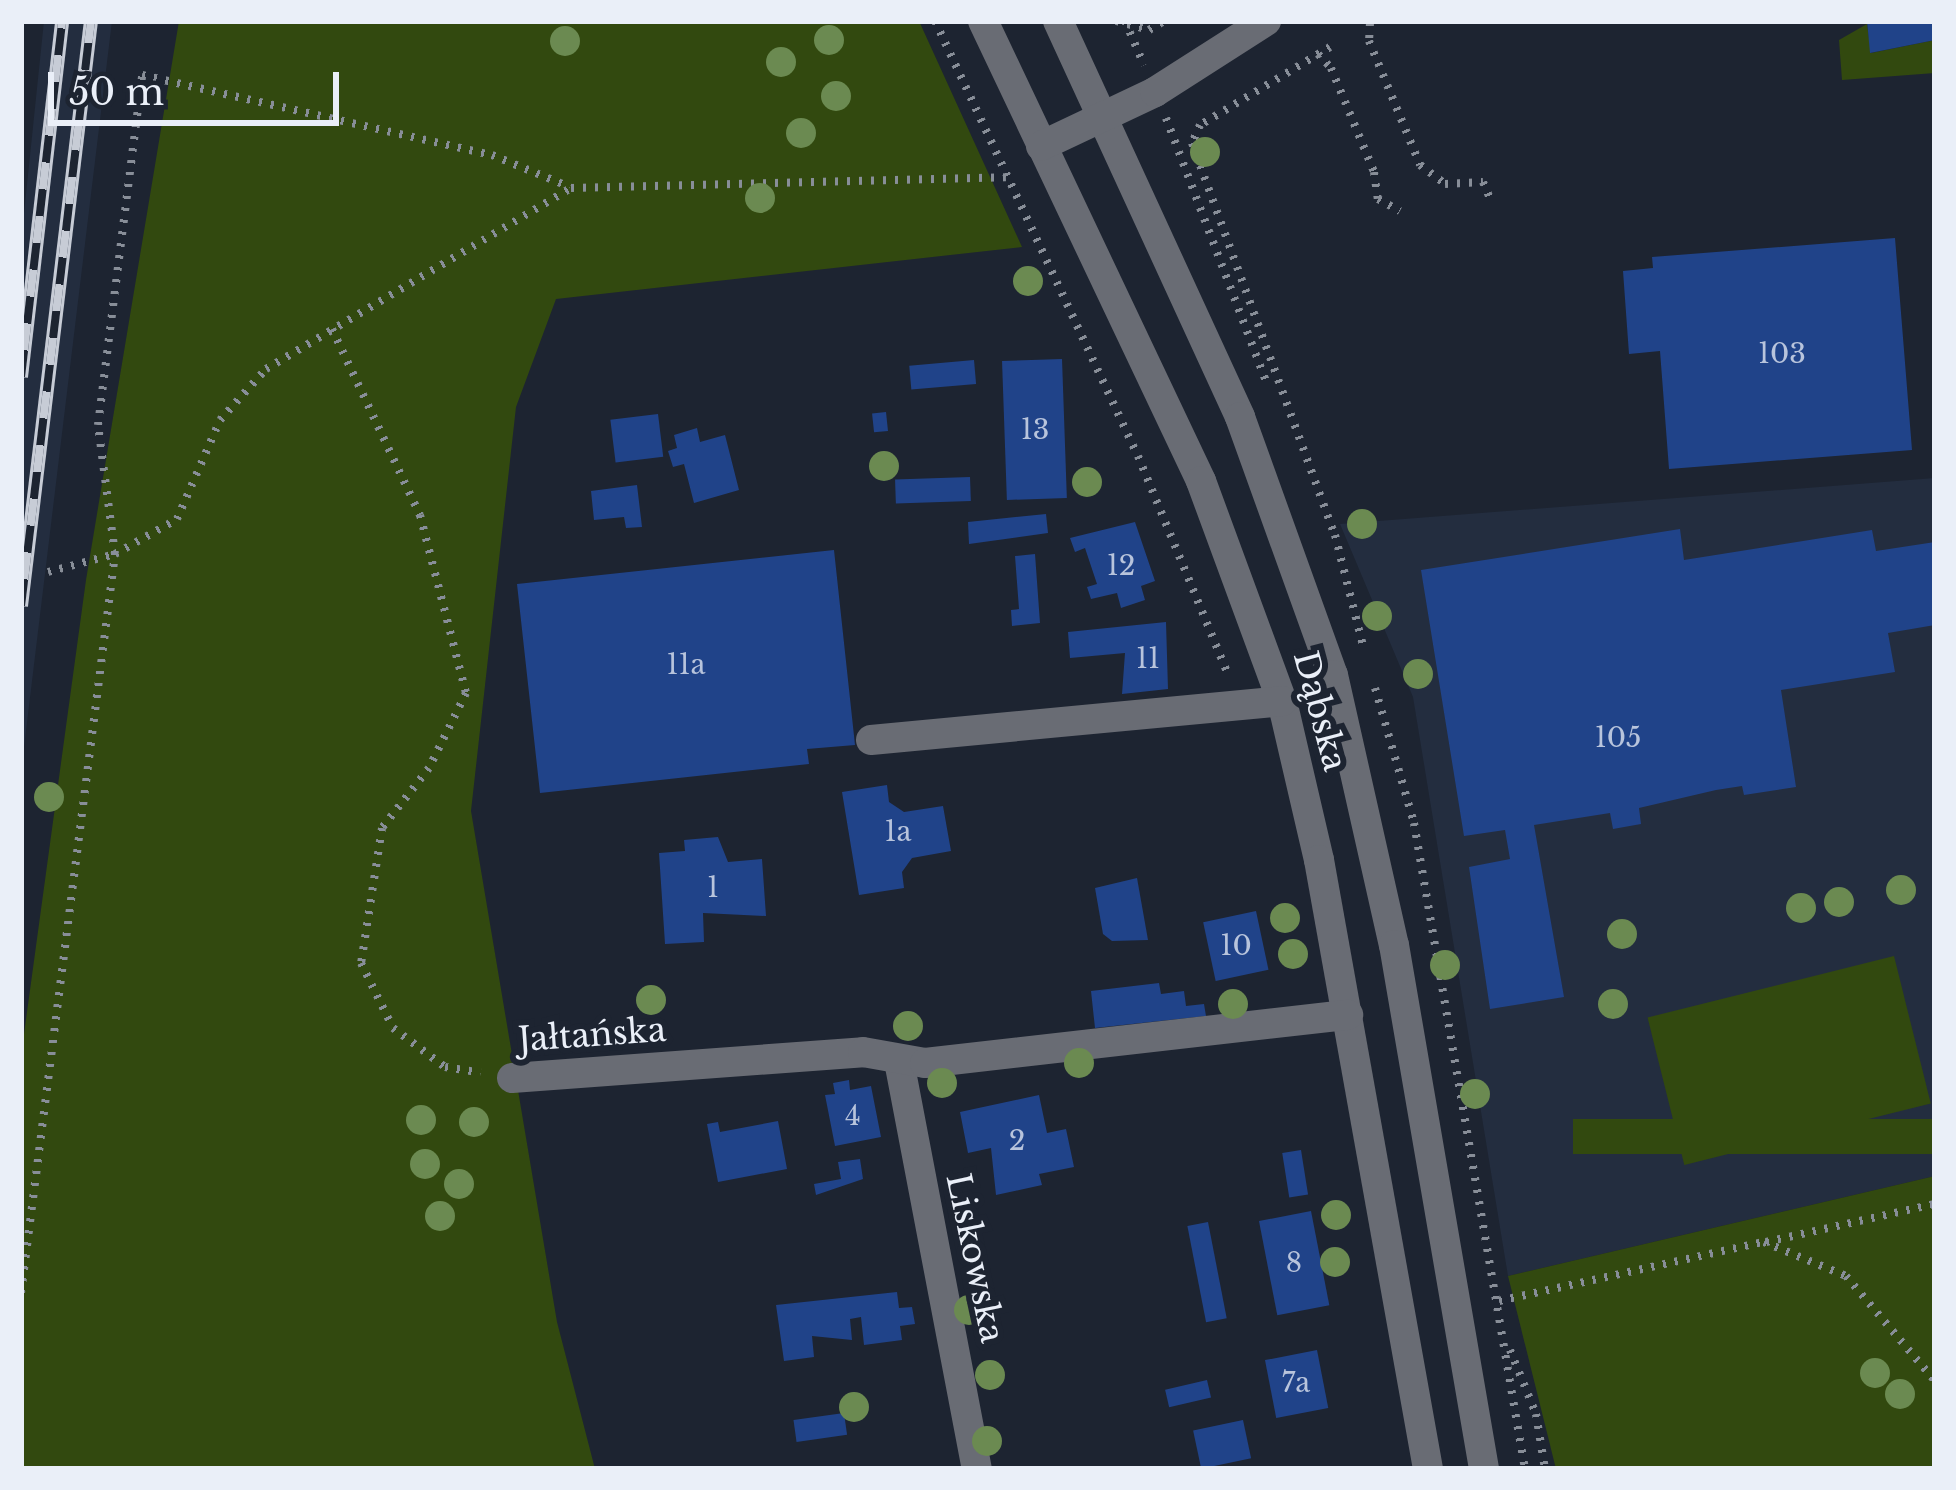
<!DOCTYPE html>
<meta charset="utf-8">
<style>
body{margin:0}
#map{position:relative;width:1956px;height:1490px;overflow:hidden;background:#1d2431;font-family:"Libre Baskerville",serif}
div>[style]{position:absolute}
.built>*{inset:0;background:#232d3f}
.green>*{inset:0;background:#32490f;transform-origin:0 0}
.building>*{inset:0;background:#204389;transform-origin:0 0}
.path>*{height:8px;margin-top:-4px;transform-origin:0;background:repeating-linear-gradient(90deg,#888e98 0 3px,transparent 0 12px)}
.minor>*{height:30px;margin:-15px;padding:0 15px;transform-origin:15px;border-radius:15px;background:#696c74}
.rail>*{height:14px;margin-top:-7px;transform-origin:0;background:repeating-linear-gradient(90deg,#1d2431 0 27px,#c7ccd6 0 54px);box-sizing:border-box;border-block:3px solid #c7ccd6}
.trees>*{width:30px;height:30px;margin:-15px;border-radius:50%;background:#6b8a51}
span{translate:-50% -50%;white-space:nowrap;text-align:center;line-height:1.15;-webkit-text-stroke:12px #1d2431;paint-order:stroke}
.number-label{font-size:27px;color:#b8c4dc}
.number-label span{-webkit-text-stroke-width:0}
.street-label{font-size:33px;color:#eaeff8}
.frame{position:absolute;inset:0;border:24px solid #eaeff8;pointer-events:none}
.scale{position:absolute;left:48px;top:72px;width:291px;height:54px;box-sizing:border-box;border:6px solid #eaeff8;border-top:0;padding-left:15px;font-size:36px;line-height:42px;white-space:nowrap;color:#eaeff8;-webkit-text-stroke:9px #1d2431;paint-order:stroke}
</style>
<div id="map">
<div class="built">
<i style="clip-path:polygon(44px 21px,112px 21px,21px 772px,21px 242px)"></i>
<i style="clip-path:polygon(1935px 478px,1935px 1176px,1508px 1276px,1413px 697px,1340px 524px)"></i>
</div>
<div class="green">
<i style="clip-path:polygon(179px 21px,919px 21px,1022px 247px,556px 299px,516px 407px,471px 811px,557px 1322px,595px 1469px,21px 1469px,21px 1056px,86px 580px)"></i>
<i style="clip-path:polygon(1867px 24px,1871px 53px,1935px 40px,1935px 73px,1842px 80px,1839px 40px)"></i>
<i style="left:1894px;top:956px;width:152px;height:254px;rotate:76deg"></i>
<i style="left:1935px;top:1119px;width:35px;height:362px;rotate:90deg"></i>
<i style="clip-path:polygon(1935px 1176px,1935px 1469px,1556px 1469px,1508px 1276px)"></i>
</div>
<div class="building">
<i style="clip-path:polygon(1867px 21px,1935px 21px,1935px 40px,1870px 53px)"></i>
<i style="clip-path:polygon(1895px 238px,1912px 450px,1669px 469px,1660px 351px,1629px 354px,1623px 271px,1653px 268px,1652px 257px)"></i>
<i style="left:1062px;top:359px;width:139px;height:60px;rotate:88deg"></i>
<i style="left:974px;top:360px;width:24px;height:65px;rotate:85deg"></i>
<i style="left:886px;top:412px;width:19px;height:14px;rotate:84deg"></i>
<i style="left:658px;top:414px;width:43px;height:48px;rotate:83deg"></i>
<i style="clip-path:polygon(697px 428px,700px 442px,725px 435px,739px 490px,694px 503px,684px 464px,673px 467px,668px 451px,677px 448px,674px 435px)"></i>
<i style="left:970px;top:477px;width:24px;height:75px;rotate:88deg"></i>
<i style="clip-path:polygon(637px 485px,642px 527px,626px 528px,624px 517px,594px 520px,591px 491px)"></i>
<i style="clip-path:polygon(1046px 514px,1048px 533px,969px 544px,968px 522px)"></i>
<i style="clip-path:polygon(1135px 522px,1155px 581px,1141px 586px,1145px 600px,1121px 608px,1117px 593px,1091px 599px,1087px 587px,1097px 584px,1085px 548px,1075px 552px,1070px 538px)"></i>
<i style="clip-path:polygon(1680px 529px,1684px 560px,1872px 530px,1876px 551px,1935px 542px,1935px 625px,1888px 633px,1895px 672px,1781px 690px,1796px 787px,1744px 795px,1742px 786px,1716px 790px,1639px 808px,1641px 824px,1613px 829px,1610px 813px,1534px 825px,1564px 997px,1490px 1009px,1469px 867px,1510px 859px,1505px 830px,1464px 836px,1421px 570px)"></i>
<i style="clip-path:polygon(834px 550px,855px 745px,807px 749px,809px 764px,540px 793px,517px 584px)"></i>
<i style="clip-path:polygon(1035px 554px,1040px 623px,1012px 626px,1011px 610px,1019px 609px,1015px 556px)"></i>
<i style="clip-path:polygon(1166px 622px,1168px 689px,1122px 694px,1125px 653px,1070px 658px,1068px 632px)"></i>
<i style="clip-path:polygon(887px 785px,889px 802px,904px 812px,943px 806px,951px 851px,912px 858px,902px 872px,904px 888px,859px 895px,842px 792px)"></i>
<i style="clip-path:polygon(718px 837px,728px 862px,762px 859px,766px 916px,703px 913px,704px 942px,665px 944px,659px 853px,685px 851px,684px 840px)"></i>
<i style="clip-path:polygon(1137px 878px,1148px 940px,1112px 941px,1103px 934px,1095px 888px)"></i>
<i style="left:1256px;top:911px;width:60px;height:54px;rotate:78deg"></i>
<i style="clip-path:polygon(1159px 983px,1161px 994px,1184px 991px,1186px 1006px,1204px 1004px,1206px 1016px,1095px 1028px,1091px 991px)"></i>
<i style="clip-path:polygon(849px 1080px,850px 1090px,871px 1086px,881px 1137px,835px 1146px,825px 1095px,835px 1094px,833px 1083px)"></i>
<i style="clip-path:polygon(1039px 1095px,1047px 1133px,1066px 1129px,1074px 1167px,1039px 1174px,1042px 1185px,996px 1195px,991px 1148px,968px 1153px,960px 1112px)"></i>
<i style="clip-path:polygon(778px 1121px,787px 1169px,718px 1182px,707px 1124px,718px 1122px,720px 1132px)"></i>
<i style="left:1301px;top:1150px;width:45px;height:19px;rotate:81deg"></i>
<i style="clip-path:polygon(860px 1159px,863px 1179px,816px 1195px,814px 1184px,841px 1179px,838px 1162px)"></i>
<i style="left:1311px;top:1211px;width:96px;height:53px;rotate:79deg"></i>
<i style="left:1208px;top:1222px;width:98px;height:21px;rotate:79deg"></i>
<i style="clip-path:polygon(897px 1292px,899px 1308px,912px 1307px,915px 1324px,900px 1326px,902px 1340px,864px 1345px,861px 1317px,850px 1319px,852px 1340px,812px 1336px,814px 1357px,784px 1361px,776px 1305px)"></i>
<i style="left:1317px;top:1350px;width:59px;height:53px;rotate:79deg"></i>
<i style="left:1207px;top:1380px;width:18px;height:43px;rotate:77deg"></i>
<i style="left:844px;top:1413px;width:22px;height:51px;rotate:82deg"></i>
<i style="left:1243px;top:1420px;width:39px;height:51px;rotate:78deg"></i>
</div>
<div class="path">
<i style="left:935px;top:21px;width:480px;rotate:65deg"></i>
<i style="left:1138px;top:456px;width:239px;rotate:67.6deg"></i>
<i style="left:1116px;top:21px;width:34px;rotate:15deg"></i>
<i style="left:1149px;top:30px;width:17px;rotate:-31deg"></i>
<i style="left:1125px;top:21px;width:48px;rotate:66.6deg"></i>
<i style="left:1370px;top:23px;width:18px;rotate:93deg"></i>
<i style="left:1369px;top:41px;width:134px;rotate:67.6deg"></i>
<i style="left:1420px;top:165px;width:31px;rotate:37deg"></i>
<i style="left:1445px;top:184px;width:38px;rotate:-3deg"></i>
<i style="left:1483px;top:182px;width:23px;rotate:67deg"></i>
<i style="left:1330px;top:47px;width:152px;rotate:149deg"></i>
<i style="left:1200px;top:125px;width:20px;rotate:114deg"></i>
<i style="left:1192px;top:143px;width:417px;rotate:70deg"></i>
<i style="left:1335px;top:535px;width:119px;rotate:75.8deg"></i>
<i style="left:1318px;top:54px;width:19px;rotate:47deg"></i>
<i style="left:1331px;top:68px;width:113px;rotate:67.5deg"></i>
<i style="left:1374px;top:172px;width:27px;rotate:82deg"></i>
<i style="left:1378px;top:199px;width:25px;rotate:29deg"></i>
<i style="left:1166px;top:118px;width:285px;rotate:69.2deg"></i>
<i style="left:332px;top:329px;width:206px;rotate:64.7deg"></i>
<i style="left:420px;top:515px;width:184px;rotate:75.5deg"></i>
<i style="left:466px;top:693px;width:84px;rotate:116.3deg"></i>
<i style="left:429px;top:768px;width:76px;rotate:128.1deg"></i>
<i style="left:382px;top:828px;width:137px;rotate:98.8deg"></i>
<i style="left:361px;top:963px;width:72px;rotate:63.8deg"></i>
<i style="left:393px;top:1028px;width:65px;rotate:36.9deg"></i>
<i style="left:445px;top:1067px;width:36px;rotate:9deg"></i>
<i style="left:48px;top:572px;width:69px;rotate:-15deg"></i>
<i style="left:115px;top:554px;width:130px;rotate:-97.5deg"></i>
<i style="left:98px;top:425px;width:353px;rotate:-82.8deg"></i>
<i style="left:142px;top:75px;width:359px;rotate:12.9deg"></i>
<i style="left:492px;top:155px;width:84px;rotate:22.3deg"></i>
<i style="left:1375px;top:688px;width:141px;rotate:73.9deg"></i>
<i style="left:1414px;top:823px;width:655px;rotate:80.25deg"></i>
<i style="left:1766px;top:1242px;width:173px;rotate:-12.7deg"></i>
<i style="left:21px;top:1293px;width:745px;rotate:-82.75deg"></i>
<i style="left:115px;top:554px;width:71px;rotate:-29.4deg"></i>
<i style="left:177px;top:519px;width:108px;rotate:-66.5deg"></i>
<i style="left:220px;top:420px;width:69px;rotate:-48deg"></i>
<i style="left:266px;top:369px;width:355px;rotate:-30.7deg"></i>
<i style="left:571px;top:188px;width:435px;rotate:-1.4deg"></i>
<i style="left:1499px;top:1301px;width:271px;rotate:-12.6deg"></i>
<i style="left:1764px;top:1242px;width:89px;rotate:22.5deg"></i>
<i style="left:1846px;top:1276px;width:138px;rotate:49.7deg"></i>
<i style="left:1510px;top:1350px;width:69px;rotate:67.9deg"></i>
<i style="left:1536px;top:1414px;width:56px;rotate:80.7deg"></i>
</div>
<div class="minor">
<i style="left:983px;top:21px;width:509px;rotate:64.64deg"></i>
<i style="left:1201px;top:481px;width:234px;rotate:69.8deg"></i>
<i style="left:1282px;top:701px;width:163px;rotate:76.9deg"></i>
<i style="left:1319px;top:860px;width:619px;rotate:79.85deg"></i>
<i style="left:1058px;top:21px;width:436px;rotate:65.3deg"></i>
<i style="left:1240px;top:417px;width:274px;rotate:70.2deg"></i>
<i style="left:1333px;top:675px;width:277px;rotate:77.3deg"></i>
<i style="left:1394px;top:945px;width:532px;rotate:80.25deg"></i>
<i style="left:1041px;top:146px;width:126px;rotate:-25.3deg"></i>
<i style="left:1155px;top:92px;width:132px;rotate:-32.6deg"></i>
<i style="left:871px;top:740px;width:413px;rotate:-5.4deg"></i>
<i style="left:899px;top:1061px;width:415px;rotate:79.2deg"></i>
<i style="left:512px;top:1078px;width:352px;rotate:-4.2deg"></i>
<i style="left:863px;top:1052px;width:63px;rotate:10.1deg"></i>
<i style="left:925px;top:1063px;width:426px;rotate:-6.5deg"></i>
</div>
<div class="rail">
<i style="left:21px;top:377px;width:358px;rotate:-83.4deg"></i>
<i style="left:21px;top:606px;width:589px;rotate:-83.18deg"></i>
</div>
<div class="trees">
<i style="left:829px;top:40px"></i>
<i style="left:565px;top:41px"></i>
<i style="left:781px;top:62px"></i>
<i style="left:836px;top:96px"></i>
<i style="left:801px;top:133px"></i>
<i style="left:1205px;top:152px"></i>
<i style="left:760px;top:198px"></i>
<i style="left:1028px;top:281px"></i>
<i style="left:884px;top:466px"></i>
<i style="left:1087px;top:482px"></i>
<i style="left:1362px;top:524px"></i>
<i style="left:1377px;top:616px"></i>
<i style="left:1418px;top:674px"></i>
<i style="left:49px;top:797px"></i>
<i style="left:1901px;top:890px"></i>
<i style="left:1839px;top:902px"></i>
<i style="left:1801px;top:908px"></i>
<i style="left:1285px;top:918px"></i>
<i style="left:1622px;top:934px"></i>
<i style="left:1293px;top:954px"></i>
<i style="left:1445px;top:965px"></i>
<i style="left:651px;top:1000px"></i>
<i style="left:1233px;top:1004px"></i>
<i style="left:1613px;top:1004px"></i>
<i style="left:908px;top:1026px"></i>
<i style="left:1079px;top:1063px"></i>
<i style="left:942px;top:1083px"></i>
<i style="left:1475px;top:1094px"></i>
<i style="left:421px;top:1120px"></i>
<i style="left:474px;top:1122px"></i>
<i style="left:425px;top:1164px"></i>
<i style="left:459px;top:1184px"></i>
<i style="left:1336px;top:1215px"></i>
<i style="left:440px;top:1216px"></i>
<i style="left:1335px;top:1262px"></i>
<i style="left:969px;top:1310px"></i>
<i style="left:1875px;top:1373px"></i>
<i style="left:990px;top:1375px"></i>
<i style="left:1900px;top:1394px"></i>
<i style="left:854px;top:1407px"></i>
<i style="left:987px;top:1441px"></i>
</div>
<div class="number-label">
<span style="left:1782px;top:354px">103</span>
<span style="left:1035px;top:430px">13</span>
<span style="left:1121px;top:566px">12</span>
<span style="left:1148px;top:659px">11</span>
<span style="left:686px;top:665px">11a</span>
<span style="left:1618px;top:738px">105</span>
<span style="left:898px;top:832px">1a</span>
<span style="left:713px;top:888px">1</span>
<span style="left:1236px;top:946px">10</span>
<span style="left:853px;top:1116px">4</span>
<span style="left:1017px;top:1141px">2</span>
<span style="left:1294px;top:1263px">8</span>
<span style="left:1296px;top:1383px">7a</span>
</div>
<div class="street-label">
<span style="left:1320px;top:711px;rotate:75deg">Dąbska</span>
<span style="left:592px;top:1035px;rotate:-4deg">Jałtańska</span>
<span style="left:975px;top:1258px;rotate:78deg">Liskowska</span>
</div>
<div class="frame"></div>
<div class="scale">50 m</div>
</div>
